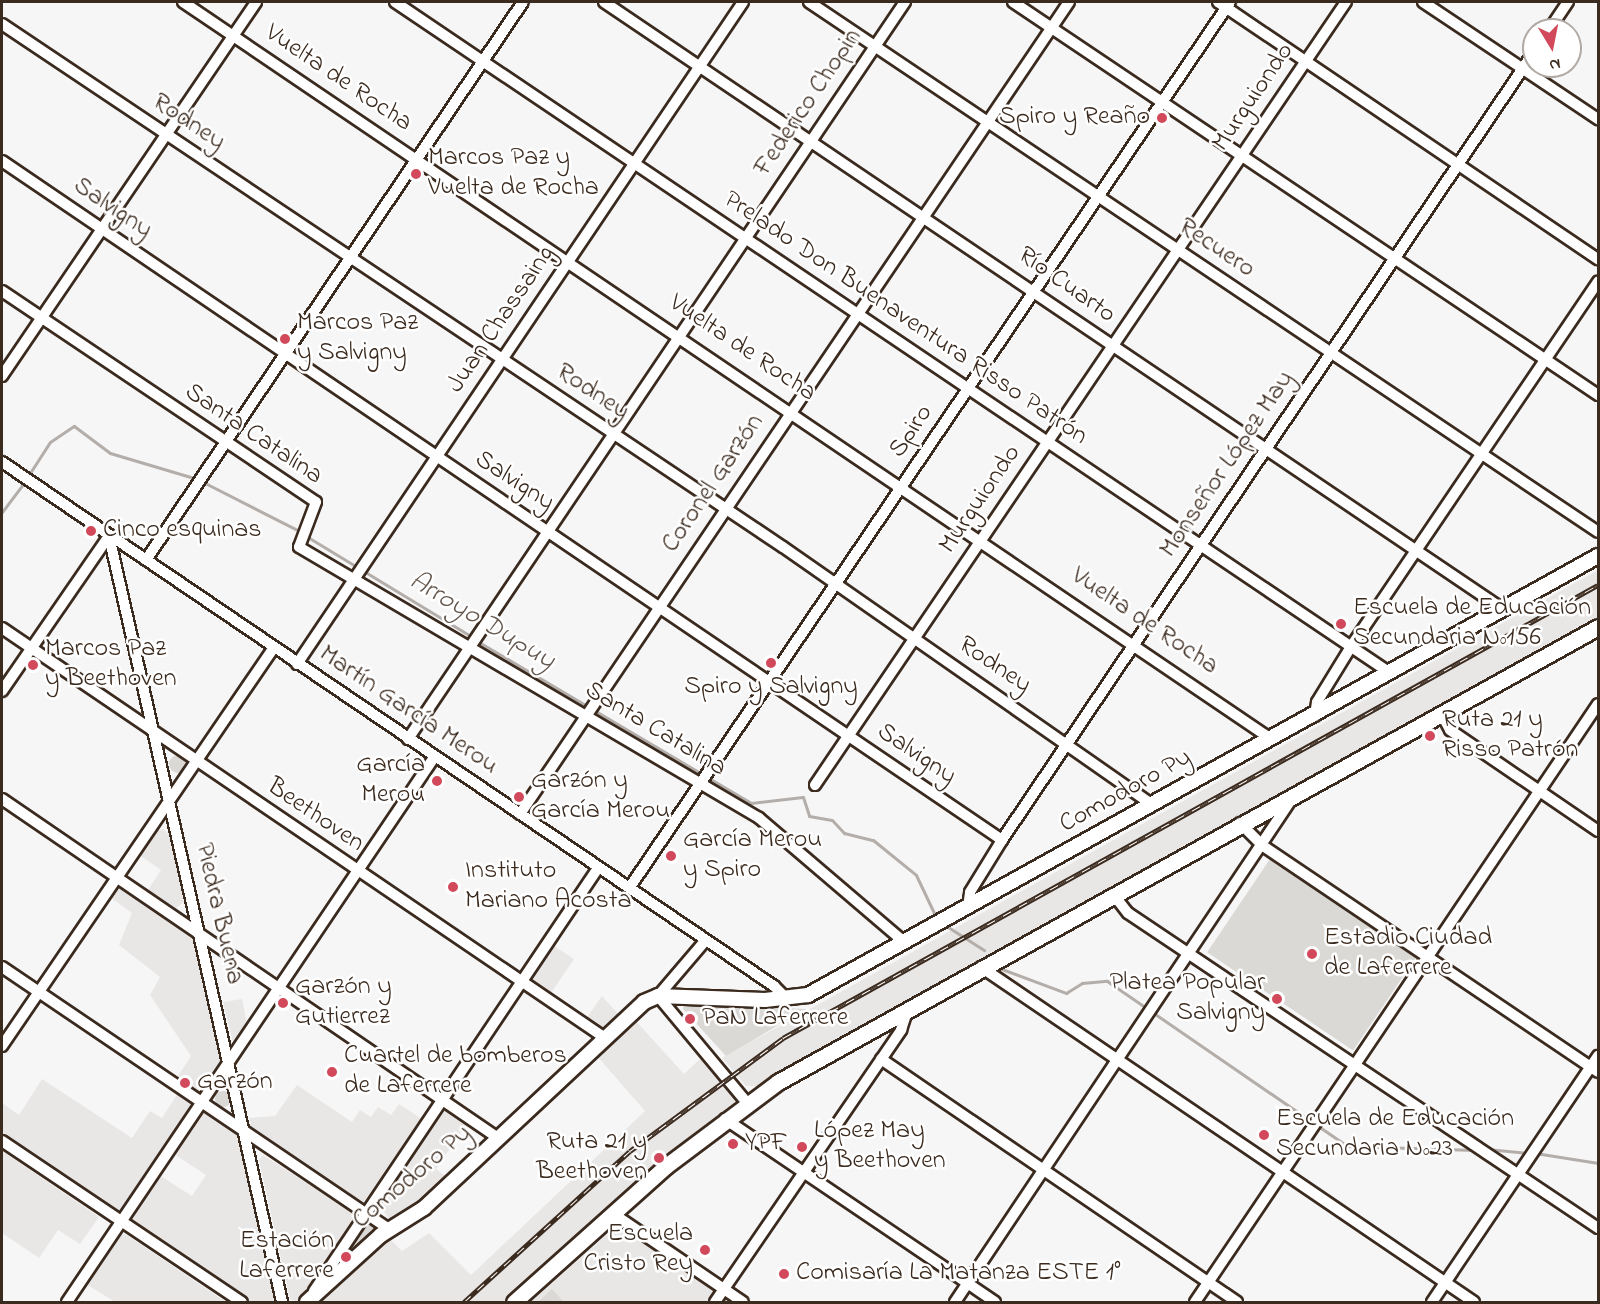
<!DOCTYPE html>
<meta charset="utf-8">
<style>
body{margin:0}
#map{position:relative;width:1600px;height:1304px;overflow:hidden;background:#f7f6f6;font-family:"Indie Flower",sans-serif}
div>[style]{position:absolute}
.built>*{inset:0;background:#e9e7e6}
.green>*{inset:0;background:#dbd9d6;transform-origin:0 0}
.round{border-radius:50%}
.stream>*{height:3px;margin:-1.5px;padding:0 1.5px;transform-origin:1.5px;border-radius:1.5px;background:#b4aeaa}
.roads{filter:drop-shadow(2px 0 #3b2a1e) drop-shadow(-2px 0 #3b2a1e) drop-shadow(0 2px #3b2a1e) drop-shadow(0 -2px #3b2a1e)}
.minor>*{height:10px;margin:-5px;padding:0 5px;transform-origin:5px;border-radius:5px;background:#fff}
.secondary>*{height:14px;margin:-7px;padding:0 7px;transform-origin:7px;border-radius:7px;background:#fff}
.primary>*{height:15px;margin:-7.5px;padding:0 7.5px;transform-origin:7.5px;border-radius:7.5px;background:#fff}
.rail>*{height:5px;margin-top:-2.5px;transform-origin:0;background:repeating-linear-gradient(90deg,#fff 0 9px,#3b2a1e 0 18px);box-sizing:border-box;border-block:2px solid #3b2a1e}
.dots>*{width:16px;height:16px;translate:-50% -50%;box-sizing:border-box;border:3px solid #fff;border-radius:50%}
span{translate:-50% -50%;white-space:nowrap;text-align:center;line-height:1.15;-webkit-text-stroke:5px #fff;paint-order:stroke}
.street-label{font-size:26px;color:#3b2a1e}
.poi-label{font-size:26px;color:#3b2a1e}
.right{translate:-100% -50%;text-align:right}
.left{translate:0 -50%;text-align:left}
.water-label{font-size:27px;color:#65584f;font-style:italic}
.frame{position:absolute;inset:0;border:3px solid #3b2a1e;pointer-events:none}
.north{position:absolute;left:1522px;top:18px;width:60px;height:60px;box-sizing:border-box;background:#fff;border:2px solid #b1aaa5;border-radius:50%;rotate:170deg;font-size:16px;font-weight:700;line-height:24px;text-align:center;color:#3b2a1e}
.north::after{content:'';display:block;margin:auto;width:21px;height:27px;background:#d1495b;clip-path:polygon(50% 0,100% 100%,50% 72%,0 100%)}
</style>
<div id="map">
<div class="built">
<i style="clip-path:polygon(1598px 570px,1598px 616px,757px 1086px,746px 1086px,722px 1058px)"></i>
<i style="clip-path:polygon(163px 829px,170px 835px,184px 902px,176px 908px,148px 890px,161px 870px,138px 854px,153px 832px)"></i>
<i style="clip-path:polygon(122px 886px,195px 941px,222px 1062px,204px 1091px,194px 1091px,176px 1079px,191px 1056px,150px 995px,160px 977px,119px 945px,132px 913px,110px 897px)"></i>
<i style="clip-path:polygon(554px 946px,574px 959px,549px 996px,534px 984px,533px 977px)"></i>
<i style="clip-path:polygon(602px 996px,620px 1016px,603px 1031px,585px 1020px)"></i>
<i style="clip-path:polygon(242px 999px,248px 1029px,234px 1046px,223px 1002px)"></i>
<i style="clip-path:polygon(636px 1021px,684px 1074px,701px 1058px,736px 1101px,656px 1163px,503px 1302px,318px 1302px,390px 1239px,402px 1251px,429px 1233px,471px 1275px,645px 1111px,597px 1056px)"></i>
<i style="clip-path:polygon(42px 1079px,132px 1138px,150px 1111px,162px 1118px,178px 1093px,190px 1101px,191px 1112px,124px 1210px,115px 1210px,2px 1134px,2px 1103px,19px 1115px)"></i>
<i style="clip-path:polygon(297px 1085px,352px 1122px,360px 1110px,371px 1117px,378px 1107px,391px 1115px,399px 1104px,425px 1121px,367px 1204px,253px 1132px,249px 1118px,275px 1116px)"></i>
<i style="clip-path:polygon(446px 1109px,468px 1122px,436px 1169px,447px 1177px,411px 1211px,390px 1220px,378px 1204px)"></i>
<i style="clip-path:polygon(208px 1113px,237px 1134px,275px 1302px,251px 1302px,132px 1221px,159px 1175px,192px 1196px,206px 1175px,174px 1154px,200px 1115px)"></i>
<i style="clip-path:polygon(2px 1151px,99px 1217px,80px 1244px,58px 1230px,39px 1258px,2px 1233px)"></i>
<i style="clip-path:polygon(263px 1155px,357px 1215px,298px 1302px,290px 1299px,259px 1160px)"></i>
<i style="clip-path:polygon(619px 1224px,716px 1287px,713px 1302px,531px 1302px)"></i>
<i style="clip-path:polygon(125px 1234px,226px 1302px,115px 1302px,86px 1284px,117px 1236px)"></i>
</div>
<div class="green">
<i class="round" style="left:169px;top:755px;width:18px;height:18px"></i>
<i style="left:1272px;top:856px;width:176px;height:116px;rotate:34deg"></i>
<i style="clip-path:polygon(684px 1003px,806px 1009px,726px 1056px,683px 1009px)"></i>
<i class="round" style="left:215px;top:1091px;width:16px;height:16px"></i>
<i style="clip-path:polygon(369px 1221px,379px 1229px,337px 1268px,366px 1222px)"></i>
<i style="clip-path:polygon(552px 1289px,564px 1302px,538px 1302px)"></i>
</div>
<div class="stream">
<i style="left:28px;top:476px;width:40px;rotate:-57.1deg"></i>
<i style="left:50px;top:442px;width:29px;rotate:-34deg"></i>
<i style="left:74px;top:426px;width:45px;rotate:36.9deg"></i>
<i style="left:110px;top:453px;width:91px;rotate:16.6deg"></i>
<i style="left:203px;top:482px;width:110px;rotate:27deg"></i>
<i style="left:2px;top:512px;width:38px;rotate:-53deg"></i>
<i style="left:306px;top:536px;width:194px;rotate:31.3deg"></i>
<i style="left:477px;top:641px;width:318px;rotate:30.6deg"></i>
<i style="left:751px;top:803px;width:52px;rotate:-6.6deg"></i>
<i style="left:803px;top:797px;width:20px;rotate:72deg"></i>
<i style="left:809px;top:816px;width:23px;rotate:10deg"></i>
<i style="left:832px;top:820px;width:18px;rotate:47deg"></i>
<i style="left:844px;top:833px;width:30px;rotate:14deg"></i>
<i style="left:873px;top:840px;width:55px;rotate:39.1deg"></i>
<i style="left:916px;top:875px;width:44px;rotate:64.6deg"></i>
<i style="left:948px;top:927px;width:43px;rotate:32.6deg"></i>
<i style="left:999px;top:968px;width:72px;rotate:20.5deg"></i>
<i style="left:1066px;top:993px;width:19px;rotate:-32deg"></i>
<i style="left:1082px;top:983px;width:25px;rotate:-5deg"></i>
<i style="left:1107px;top:981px;width:291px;rotate:34.5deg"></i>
<i style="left:1347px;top:1146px;width:128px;rotate:1.8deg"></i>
<i style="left:1487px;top:1149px;width:41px;rotate:5.6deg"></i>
<i style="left:1535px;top:1153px;width:64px;rotate:9deg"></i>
</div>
<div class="roads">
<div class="minor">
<i style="left:183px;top:2px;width:1314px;rotate:34.11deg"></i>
<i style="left:395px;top:2px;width:1200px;rotate:33.99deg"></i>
<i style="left:604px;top:2px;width:1083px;rotate:34.04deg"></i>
<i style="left:809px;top:2px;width:950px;rotate:33.89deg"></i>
<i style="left:1013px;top:2px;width:705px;rotate:33.89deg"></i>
<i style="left:1218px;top:2px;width:459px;rotate:34.1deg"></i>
<i style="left:1423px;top:2px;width:211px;rotate:33.8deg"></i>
<i style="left:2px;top:24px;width:940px;rotate:33.81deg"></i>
<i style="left:783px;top:547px;width:451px;rotate:34.9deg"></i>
<i style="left:1549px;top:30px;width:34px;rotate:-56deg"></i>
<i style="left:2px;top:161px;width:1209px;rotate:34.18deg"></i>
<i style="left:2px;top:291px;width:378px;rotate:33.9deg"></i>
<i style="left:316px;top:502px;width:48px;rotate:110.7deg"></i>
<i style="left:299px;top:547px;width:534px;rotate:30.5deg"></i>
<i style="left:759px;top:818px;width:191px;rotate:40.5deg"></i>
<i style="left:2px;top:376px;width:452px;rotate:-55.8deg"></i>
<i style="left:2px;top:462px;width:933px;rotate:34.17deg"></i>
<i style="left:774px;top:986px;width:18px;rotate:45deg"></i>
<i style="left:109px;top:536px;width:785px;rotate:77.27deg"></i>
<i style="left:146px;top:560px;width:673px;rotate:-55.96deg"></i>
<i style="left:2px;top:628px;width:729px;rotate:34.21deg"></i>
<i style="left:297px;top:664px;width:798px;rotate:-56.03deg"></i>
<i style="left:2px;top:691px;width:188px;rotate:-55.4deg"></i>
<i style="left:1441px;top:713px;width:19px;rotate:62deg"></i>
<i style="left:1450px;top:730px;width:179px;rotate:34.3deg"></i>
<i style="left:1315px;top:716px;width:14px;rotate:-82deg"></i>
<i style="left:1317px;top:702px;width:67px;rotate:-58.4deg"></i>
<i style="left:1352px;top:645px;width:439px;rotate:-55.9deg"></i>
<i style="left:408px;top:739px;width:889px;rotate:-56.01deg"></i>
<i style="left:815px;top:785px;width:946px;rotate:-55.86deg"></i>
<i style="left:2px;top:799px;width:601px;rotate:34.35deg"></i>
<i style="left:520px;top:814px;width:980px;rotate:-55.94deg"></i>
<i style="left:1240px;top:823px;width:33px;rotate:45deg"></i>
<i style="left:1263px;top:846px;width:404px;rotate:34deg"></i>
<i style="left:630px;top:887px;width:1069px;rotate:-55.86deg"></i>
<i style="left:1113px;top:894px;width:24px;rotate:52deg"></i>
<i style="left:1128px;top:913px;width:566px;rotate:33.83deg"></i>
<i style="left:968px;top:907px;width:15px;rotate:-82deg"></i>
<i style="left:970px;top:892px;width:61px;rotate:-58.4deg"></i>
<i style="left:1002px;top:840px;width:951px;rotate:-55.98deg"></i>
<i style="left:705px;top:941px;width:72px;rotate:130.5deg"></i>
<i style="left:658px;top:996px;width:139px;rotate:50.2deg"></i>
<i style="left:2px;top:967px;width:467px;rotate:34.1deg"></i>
<i style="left:981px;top:967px;width:596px;rotate:34.2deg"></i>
<i style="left:2px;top:1046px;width:482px;rotate:-55.7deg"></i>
<i style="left:881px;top:1059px;width:431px;rotate:34.3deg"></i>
<i style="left:725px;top:1119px;width:326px;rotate:34.1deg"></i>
<i style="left:2px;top:1141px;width:289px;rotate:33.9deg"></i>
<i style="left:612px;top:1213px;width:158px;rotate:34.2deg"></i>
<i style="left:314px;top:1291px;width:509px;rotate:-56.12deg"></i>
<i style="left:67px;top:1302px;width:658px;rotate:-56.02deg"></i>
<i style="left:715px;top:1302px;width:330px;rotate:-55.6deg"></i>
<i style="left:901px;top:1030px;width:23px;rotate:-72deg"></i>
<i style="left:955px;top:1302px;width:611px;rotate:-56.21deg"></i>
<i style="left:1195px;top:1302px;width:721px;rotate:-56.02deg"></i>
<i style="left:1432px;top:1302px;width:297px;rotate:-56deg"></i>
</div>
<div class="secondary">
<i style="left:307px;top:1302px;width:100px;rotate:-42.2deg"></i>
<i style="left:381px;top:1235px;width:51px;rotate:-32.1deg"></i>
<i style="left:424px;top:1208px;width:301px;rotate:-43.1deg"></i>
<i style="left:644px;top:1002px;width:15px;rotate:-23deg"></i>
<i style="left:658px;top:996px;width:107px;rotate:2.1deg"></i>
<i style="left:765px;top:1000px;width:43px;rotate:-6.6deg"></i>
<i style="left:808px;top:995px;width:904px;rotate:-29.06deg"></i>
</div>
<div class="primary">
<i style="left:514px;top:1302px;width:204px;rotate:-41.8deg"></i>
<i style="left:666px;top:1166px;width:140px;rotate:-36.9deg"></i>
<i style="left:778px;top:1082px;width:938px;rotate:-29.02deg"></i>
</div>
</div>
<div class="rail">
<i style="left:464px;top:1302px;width:224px;rotate:-42.3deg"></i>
<i style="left:630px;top:1151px;width:190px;rotate:-36.4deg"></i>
<i style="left:783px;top:1038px;width:932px;rotate:-29.07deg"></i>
</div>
<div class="dots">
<i style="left:1162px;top:118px;background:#d1495b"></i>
<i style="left:416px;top:174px;background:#d1495b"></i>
<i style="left:285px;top:339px;background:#d1495b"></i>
<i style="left:91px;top:531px;background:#d1495b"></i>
<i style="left:1341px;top:624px;background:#d1495b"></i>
<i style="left:771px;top:663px;background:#d1495b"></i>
<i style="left:33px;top:665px;background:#d1495b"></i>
<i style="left:1430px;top:736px;background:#d1495b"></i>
<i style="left:437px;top:781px;background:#d1495b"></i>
<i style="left:519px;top:797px;background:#d1495b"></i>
<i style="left:671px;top:856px;background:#d1495b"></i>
<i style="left:453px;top:887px;background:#d1495b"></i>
<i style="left:1312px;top:954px;background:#d1495b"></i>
<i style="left:1277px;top:999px;background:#d1495b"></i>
<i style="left:283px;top:1003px;background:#d1495b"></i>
<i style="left:690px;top:1019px;background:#d1495b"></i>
<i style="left:332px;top:1072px;background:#d1495b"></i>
<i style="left:185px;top:1083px;background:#d1495b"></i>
<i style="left:1264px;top:1135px;background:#d1495b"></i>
<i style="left:733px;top:1144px;background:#d1495b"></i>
<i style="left:802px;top:1147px;background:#d1495b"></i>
<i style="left:659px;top:1158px;background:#d1495b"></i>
<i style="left:705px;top:1250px;background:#d1495b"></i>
<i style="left:346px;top:1257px;background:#d1495b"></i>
<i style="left:784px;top:1274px;background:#d1495b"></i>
</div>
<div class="street-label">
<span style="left:338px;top:79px;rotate:34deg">Vuelta de Rocha</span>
<span style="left:1254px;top:98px;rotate:-56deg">Murguiondo</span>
<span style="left:809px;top:103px;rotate:-56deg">Federico Chopin</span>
<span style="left:188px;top:123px;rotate:34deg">Rodney</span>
<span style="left:112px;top:209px;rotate:34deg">Salvigny</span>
<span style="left:1216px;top:249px;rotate:34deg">Recuero</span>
<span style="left:1066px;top:286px;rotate:35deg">Río Cuarto</span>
<span style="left:905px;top:319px;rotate:34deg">Prelado Don Buenaventura Risso Patrón</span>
<span style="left:502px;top:320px;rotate:-56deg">Juan Chassaing</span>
<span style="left:742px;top:349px;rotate:34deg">Vuelta de Rocha</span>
<span style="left:592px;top:393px;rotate:34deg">Rodney</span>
<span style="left:912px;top:432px;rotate:-56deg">Spiro</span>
<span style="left:253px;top:435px;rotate:34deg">Santa Catalina</span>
<span style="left:1228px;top:465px;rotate:-56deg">Monseñor López May</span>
<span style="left:514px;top:482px;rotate:33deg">Salvigny</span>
<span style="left:714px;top:484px;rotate:-56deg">Coronel Garzón</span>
<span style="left:981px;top:500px;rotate:-56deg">Murguiondo</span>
<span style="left:1144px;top:622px;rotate:34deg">Vuelta de Rocha</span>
<span style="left:994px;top:666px;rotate:34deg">Rodney</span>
<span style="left:408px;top:711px;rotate:34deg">Martín García Merou</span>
<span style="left:655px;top:730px;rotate:31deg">Santa Catalina</span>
<span style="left:916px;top:755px;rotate:34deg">Salvigny</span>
<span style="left:1126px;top:792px;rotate:-29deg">Comodoro Py</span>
<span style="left:315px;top:816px;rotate:34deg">Beethoven</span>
<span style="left:218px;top:914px;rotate:77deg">Piedra Buena</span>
<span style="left:413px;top:1178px;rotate:-40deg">Comodoro Py</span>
</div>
<div class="poi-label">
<span class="right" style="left:1150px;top:118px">Spiro y Reaño</span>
<span class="left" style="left:428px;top:174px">Marcos Paz y<br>Vuelta de Rocha</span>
<span class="left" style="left:297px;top:339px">Marcos Paz<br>y Salvigny</span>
<span class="left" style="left:103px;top:531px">Cinco esquinas</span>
<span class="left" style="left:1353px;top:624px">Escuela de Educación<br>Secundaria Nº156</span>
<span class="left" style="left:45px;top:665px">Marcos Paz<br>y Beethoven</span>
<span style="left:771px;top:688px">Spiro y Salvigny</span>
<span class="left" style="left:1442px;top:736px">Ruta 21 y<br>Risso Patrón</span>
<span class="right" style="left:425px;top:781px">García<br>Merou</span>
<span class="left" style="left:531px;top:797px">Garzón y<br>García Merou</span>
<span class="left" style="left:683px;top:856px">García Merou<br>y Spiro</span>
<span class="left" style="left:465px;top:887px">Instituto<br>Mariano Acosta</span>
<span class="left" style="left:1324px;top:954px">Estadio Ciudad<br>de Laferrere</span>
<span class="right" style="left:1265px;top:999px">Platea Popular<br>Salvigny</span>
<span class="left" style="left:295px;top:1003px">Garzón y<br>Gutierrez</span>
<span class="left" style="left:702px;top:1019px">PaN Laferrere</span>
<span class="left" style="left:344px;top:1072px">Cuartel de bomberos<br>de Laferrere</span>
<span class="left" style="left:197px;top:1083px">Garzón</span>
<span class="left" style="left:1276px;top:1135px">Escuela de Educación<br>Secundaria Nº23</span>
<span class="left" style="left:814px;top:1147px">López May<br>y Beethoven</span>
<span class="right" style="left:647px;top:1158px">Ruta 21 y<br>Beethoven</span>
<span class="left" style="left:745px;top:1144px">YPF</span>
<span class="right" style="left:693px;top:1250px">Escuela<br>Cristo Rey</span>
<span class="right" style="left:334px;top:1257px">Estación<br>Laferrere</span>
<span class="left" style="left:796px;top:1274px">Comisaría La Matanza ESTE 1°</span>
</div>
<div class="water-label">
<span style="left:482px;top:621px;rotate:31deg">Arroyo Dupuy</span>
</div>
<div class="frame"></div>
<div class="north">N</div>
</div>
